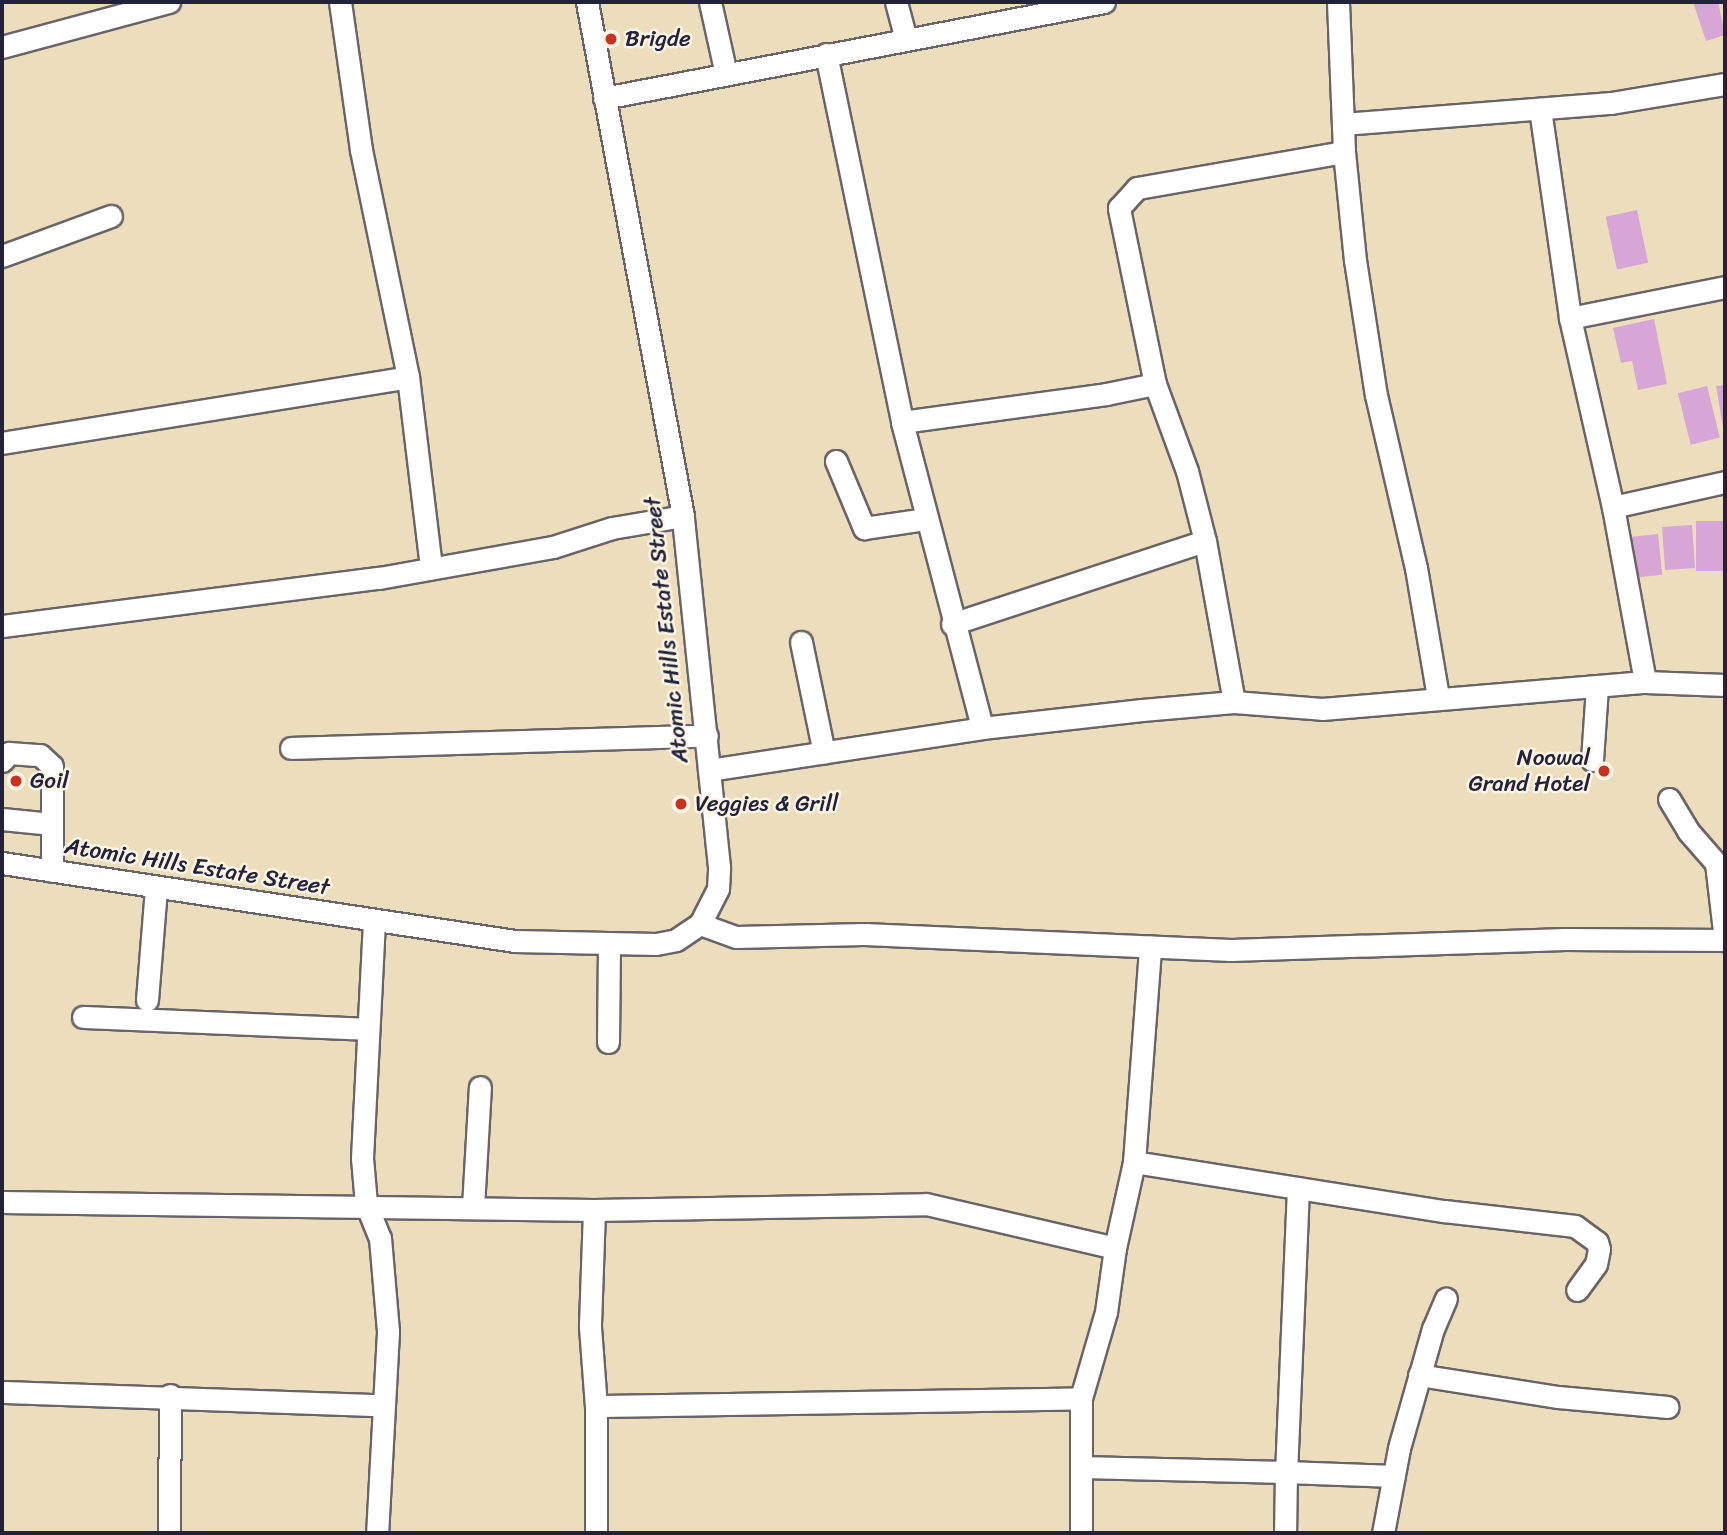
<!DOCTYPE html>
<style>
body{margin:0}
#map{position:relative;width:1727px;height:1535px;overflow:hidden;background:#ecdebc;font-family:Sriracha,sans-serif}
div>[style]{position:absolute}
.building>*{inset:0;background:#d7a6d6;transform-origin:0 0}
.roads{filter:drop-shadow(2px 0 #696468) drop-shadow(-2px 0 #696468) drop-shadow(0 2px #696468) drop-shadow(0 -2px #696468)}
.minor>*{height:21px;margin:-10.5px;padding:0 10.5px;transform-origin:10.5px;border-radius:10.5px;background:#fff}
.dots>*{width:19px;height:19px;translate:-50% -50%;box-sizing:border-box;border:4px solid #fcf5e5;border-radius:50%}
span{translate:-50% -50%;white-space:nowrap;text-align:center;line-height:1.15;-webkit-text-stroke:5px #fcf5e5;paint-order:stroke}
.poi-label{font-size:23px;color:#22223b}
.left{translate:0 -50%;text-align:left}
.right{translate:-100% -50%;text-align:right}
.street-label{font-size:23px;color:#22223b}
.frame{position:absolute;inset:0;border:4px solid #22223b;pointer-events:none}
</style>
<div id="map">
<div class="building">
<i style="clip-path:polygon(1693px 2px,1718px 2px,1725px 35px,1706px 41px)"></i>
<i style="left:1637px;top:210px;width:54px;height:32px;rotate:78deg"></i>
<i style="clip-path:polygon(1654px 319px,1667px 384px,1638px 390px,1632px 361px,1621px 363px,1613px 328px)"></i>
<i style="clip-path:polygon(1725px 385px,1725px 433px,1724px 433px,1716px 386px)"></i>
<i style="left:1707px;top:386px;width:53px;height:30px;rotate:76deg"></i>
<i style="left:1725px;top:521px;width:50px;height:29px;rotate:90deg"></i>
<i style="left:1692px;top:525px;width:43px;height:30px;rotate:86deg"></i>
<i style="left:1658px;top:534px;width:41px;height:31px;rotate:84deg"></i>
</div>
<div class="roads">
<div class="minor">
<i style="left:340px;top:2px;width:149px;rotate:81.9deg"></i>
<i style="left:361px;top:150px;width:232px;rotate:78.3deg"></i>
<i style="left:408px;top:377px;width:192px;rotate:83.1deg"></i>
<i style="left:710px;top:2px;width:74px;rotate:77.5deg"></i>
<i style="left:896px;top:2px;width:38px;rotate:75deg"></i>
<i style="left:1338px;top:2px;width:150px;rotate:87.7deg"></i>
<i style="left:1344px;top:152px;width:109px;rotate:84.2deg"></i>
<i style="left:1355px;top:260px;width:137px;rotate:81.2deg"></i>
<i style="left:1376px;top:395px;width:178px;rotate:77deg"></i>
<i style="left:1416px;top:568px;width:131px;rotate:80.3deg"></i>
<i style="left:2px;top:47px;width:173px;rotate:-15.1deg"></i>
<i style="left:826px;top:54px;width:376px;rotate:78.3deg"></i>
<i style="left:902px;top:422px;width:316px;rotate:75.3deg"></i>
<i style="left:604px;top:98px;width:509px;rotate:-10.87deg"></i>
<i style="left:1540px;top:109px;width:211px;rotate:81.8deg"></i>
<i style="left:1570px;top:318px;width:194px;rotate:77.2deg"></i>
<i style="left:1613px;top:507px;width:178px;rotate:79.6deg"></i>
<i style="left:1343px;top:124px;width:269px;rotate:-4.5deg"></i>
<i style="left:1611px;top:103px;width:116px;rotate:-9.5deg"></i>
<i style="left:2px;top:256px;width:116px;rotate:-20.2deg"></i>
<i style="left:1570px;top:318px;width:158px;rotate:-11.3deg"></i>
<i style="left:902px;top:422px;width:206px;rotate:-7.8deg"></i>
<i style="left:1106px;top:394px;width:50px;rotate:-11.5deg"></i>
<i style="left:2px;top:443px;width:411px;rotate:-9.2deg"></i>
<i style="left:836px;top:461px;width:73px;rotate:67.3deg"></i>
<i style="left:864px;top:528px;width:63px;rotate:-8.3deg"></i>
<i style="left:1613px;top:507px;width:115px;rotate:-12.6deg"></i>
<i style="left:952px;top:624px;width:266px;rotate:-18.2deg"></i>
<i style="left:2px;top:626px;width:380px;rotate:-7.3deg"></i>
<i style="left:379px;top:578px;width:177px;rotate:-10.1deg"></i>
<i style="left:553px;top:547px;width:62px;rotate:-17.9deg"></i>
<i style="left:612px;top:528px;width:72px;rotate:-9.6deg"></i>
<i style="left:801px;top:642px;width:113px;rotate:78.3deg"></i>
<i style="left:1234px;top:702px;width:164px;rotate:-100.2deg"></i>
<i style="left:1205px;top:541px;width:72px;rotate:-104.4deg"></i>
<i style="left:1187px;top:471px;width:93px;rotate:-110.2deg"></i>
<i style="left:1155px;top:384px;width:180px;rotate:-101.6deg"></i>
<i style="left:1119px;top:208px;width:27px;rotate:-48deg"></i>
<i style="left:1137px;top:188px;width:210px;rotate:-9.9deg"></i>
<i style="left:291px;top:748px;width:416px;rotate:-1.7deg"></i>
<i style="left:1592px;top:760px;width:74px;rotate:-86.1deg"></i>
<i style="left:2px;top:761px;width:11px;rotate:-49deg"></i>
<i style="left:9px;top:753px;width:31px;rotate:4deg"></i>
<i style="left:40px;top:755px;width:16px;rotate:43deg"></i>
<i style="left:52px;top:766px;width:105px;rotate:90deg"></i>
<i style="left:709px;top:770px;width:276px;rotate:-8.7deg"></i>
<i style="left:982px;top:728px;width:161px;rotate:-6.4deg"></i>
<i style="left:1142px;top:710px;width:92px;rotate:-5deg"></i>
<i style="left:1234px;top:702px;width:88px;rotate:4.5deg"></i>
<i style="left:1322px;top:709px;width:324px;rotate:-4.8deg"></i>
<i style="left:1645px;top:682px;width:80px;rotate:2.1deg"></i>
<i style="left:1669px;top:799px;width:37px;rotate:59deg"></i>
<i style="left:1688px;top:831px;width:43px;rotate:48.8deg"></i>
<i style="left:1716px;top:863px;width:78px;rotate:83.3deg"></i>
<i style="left:2px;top:819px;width:50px;rotate:5.7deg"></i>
<i style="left:2px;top:863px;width:519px;rotate:8.65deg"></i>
<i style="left:515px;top:941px;width:141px;rotate:1.2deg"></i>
<i style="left:656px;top:944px;width:20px;rotate:-11deg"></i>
<i style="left:676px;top:940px;width:29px;rotate:-34deg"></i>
<i style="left:700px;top:924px;width:39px;rotate:-63deg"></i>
<i style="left:718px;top:889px;width:22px;rotate:-87deg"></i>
<i style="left:719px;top:867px;width:353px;rotate:-95.9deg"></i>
<i style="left:683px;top:516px;width:523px;rotate:-100.58deg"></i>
<i style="left:374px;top:921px;width:237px;rotate:92.9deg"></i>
<i style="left:362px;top:1158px;width:46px;rotate:85deg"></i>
<i style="left:366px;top:1204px;width:37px;rotate:68deg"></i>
<i style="left:380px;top:1238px;width:94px;rotate:85.1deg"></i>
<i style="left:388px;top:1332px;width:201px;rotate:93.1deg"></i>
<i style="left:700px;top:924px;width:38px;rotate:20deg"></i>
<i style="left:736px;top:937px;width:128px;rotate:-1.3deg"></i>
<i style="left:864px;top:934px;width:367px;rotate:2.5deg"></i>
<i style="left:1231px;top:950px;width:334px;rotate:-1.9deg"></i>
<i style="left:1565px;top:939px;width:160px;rotate:0.4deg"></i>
<i style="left:147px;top:1000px;width:113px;rotate:-85.4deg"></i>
<i style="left:83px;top:1017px;width:283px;rotate:2.4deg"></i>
<i style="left:608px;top:1042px;width:97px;rotate:-89.4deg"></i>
<i style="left:1134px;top:1162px;width:314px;rotate:9deg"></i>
<i style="left:1444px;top:1211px;width:132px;rotate:6.5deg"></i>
<i style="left:1575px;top:1226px;width:27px;rotate:36deg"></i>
<i style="left:1597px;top:1242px;width:7px;rotate:74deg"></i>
<i style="left:1599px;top:1249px;width:15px;rotate:101deg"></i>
<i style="left:1596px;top:1264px;width:32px;rotate:126deg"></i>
<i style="left:1298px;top:1188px;width:284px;rotate:92.4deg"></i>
<i style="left:1286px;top:1472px;width:108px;rotate:2.1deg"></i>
<i style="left:2px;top:1202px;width:592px;rotate:0.77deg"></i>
<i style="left:594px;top:1210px;width:332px;rotate:-1deg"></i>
<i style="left:926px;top:1204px;width:194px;rotate:13.1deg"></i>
<i style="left:473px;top:1207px;width:120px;rotate:-86.7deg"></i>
<i style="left:594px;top:1210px;width:117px;rotate:92deg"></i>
<i style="left:590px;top:1327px;width:79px;rotate:85.7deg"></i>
<i style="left:596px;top:1406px;width:127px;rotate:90deg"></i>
<i style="left:1419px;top:1375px;width:141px;rotate:9deg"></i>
<i style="left:1558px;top:1397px;width:110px;rotate:5.2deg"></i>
<i style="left:2px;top:1392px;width:381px;rotate:2deg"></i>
<i style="left:596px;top:1406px;width:485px;rotate:-0.9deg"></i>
<i style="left:1081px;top:1467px;width:205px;rotate:1.4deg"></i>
<i style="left:1286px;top:1472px;width:61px;rotate:90.9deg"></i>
<i style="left:169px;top:1533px;width:138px;rotate:-89.6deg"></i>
<i style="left:1081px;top:1533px;width:135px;rotate:-90deg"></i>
<i style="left:1081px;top:1398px;width:90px;rotate:-73.8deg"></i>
<i style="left:1106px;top:1312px;width:65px;rotate:-82deg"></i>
<i style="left:1115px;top:1248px;width:88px;rotate:-77.5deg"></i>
<i style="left:1134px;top:1162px;width:216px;rotate:-85.7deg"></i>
<i style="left:1383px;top:1533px;width:86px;rotate:-79.3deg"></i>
<i style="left:1399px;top:1448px;width:124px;rotate:-74.1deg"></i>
<i style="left:1433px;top:1329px;width:33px;rotate:-67deg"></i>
</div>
</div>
<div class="dots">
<i style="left:611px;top:39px;background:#c8321e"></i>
<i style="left:1604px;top:771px;background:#c8321e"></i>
<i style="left:16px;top:781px;background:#c8321e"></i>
<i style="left:681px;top:804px;background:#c8321e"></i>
</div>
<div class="poi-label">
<span class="left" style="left:625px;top:39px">Brigde</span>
<span class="right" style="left:1590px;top:771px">Noowal<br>Grand Hotel</span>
<span class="left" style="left:30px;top:781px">Goil</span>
<span class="left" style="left:695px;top:804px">Veggies &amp; Grill</span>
</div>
<div class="street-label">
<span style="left:667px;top:630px;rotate:-96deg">Atomic Hills Estate Street</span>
<span style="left:197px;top:867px;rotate:9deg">Atomic Hills Estate Street</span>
</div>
<div class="frame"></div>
</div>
